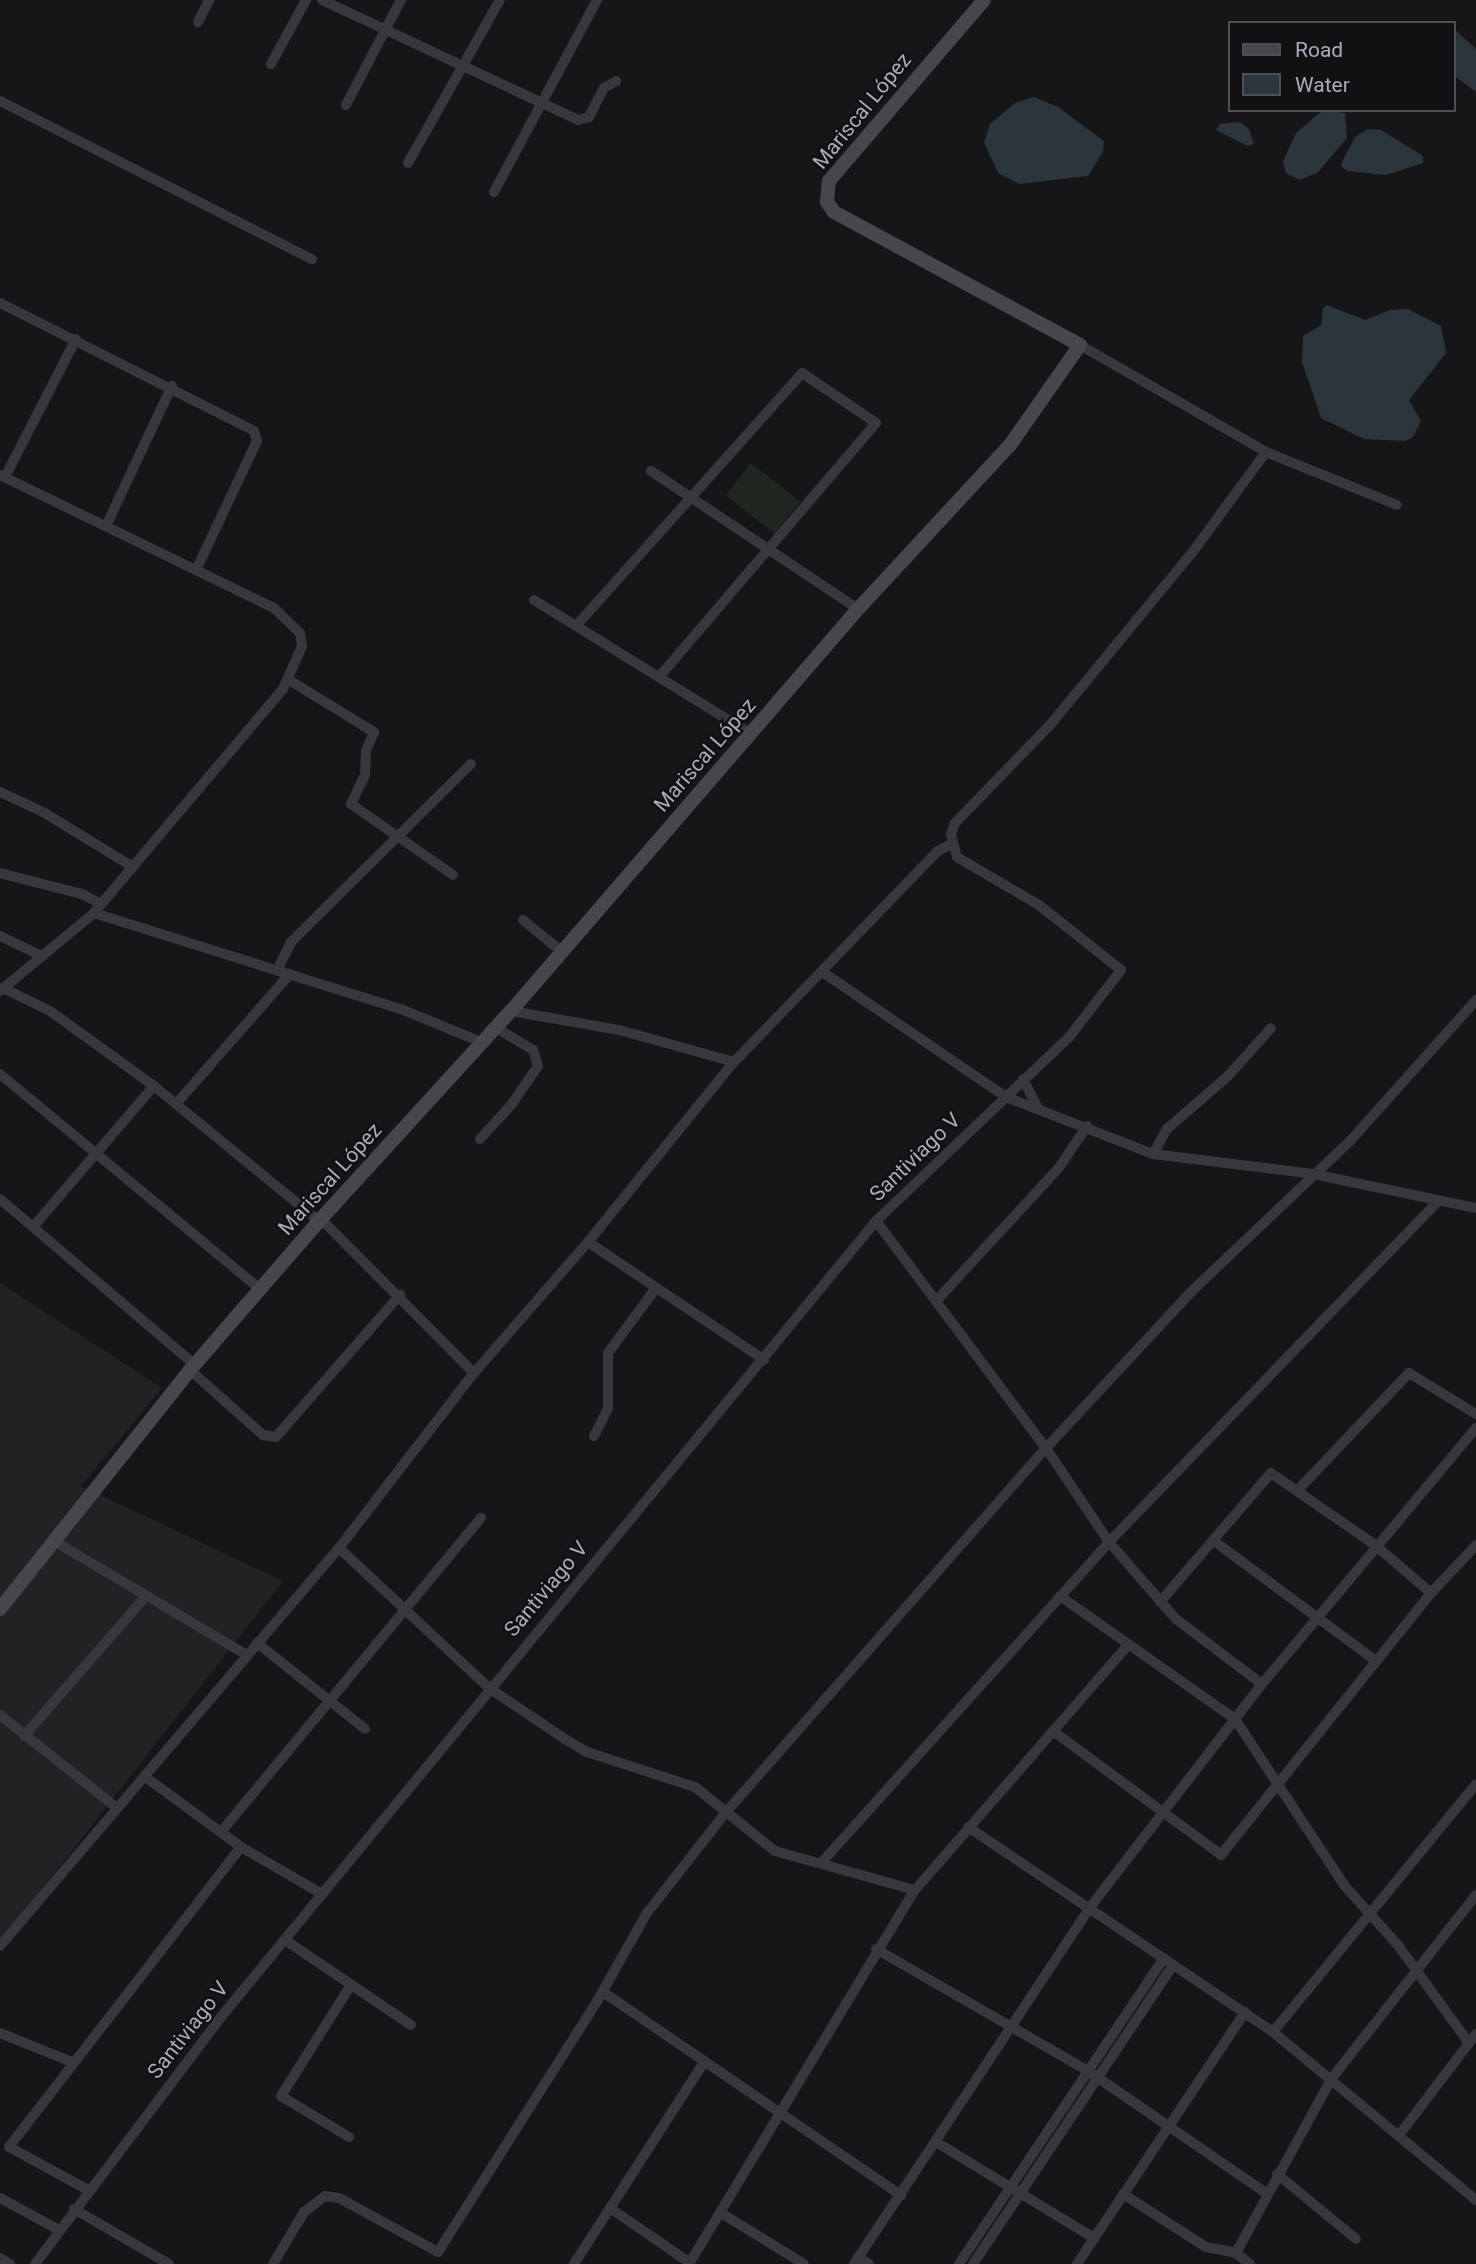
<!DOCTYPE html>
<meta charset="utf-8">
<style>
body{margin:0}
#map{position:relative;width:1476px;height:2264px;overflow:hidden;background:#161618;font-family:Roboto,sans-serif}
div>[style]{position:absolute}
.built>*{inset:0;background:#222225}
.green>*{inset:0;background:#1e261f;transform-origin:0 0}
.water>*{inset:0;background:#2c353c}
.street>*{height:10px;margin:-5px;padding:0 5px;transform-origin:5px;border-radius:5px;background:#37383d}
.secondary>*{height:14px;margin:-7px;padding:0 7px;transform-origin:7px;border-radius:7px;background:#45474d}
span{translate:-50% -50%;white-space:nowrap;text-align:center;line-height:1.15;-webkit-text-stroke:5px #111113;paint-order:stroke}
.street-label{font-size:21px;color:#a8adb8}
.legend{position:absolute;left:1228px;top:21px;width:228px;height:91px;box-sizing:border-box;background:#111113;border:2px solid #4d4f55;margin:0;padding:9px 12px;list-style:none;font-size:21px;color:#a8adb8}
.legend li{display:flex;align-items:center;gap:14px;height:35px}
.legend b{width:35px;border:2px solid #4d4f55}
</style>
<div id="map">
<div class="built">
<i style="clip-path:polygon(0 1283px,162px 1388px,81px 1486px,283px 1581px,0 1943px)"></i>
</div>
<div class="green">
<i style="left:751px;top:463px;width:62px;height:41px;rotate:38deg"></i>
</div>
<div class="water">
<i style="clip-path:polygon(1453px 28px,1476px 49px,1476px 92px,1453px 75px)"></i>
<i style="clip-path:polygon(1034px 97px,1058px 107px,1104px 141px,1103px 152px,1088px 176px,1019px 184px,998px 173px,984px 142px,990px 124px,1015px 103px)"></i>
<i style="clip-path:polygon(1323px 110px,1345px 113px,1347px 138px,1317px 173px,1300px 180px,1286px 173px,1283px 161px,1296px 133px)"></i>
<i style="clip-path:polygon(1240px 122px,1249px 129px,1254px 144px,1248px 146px,1216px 130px,1220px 124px)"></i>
<i style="clip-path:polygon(1368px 129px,1381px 130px,1423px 156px,1423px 163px,1386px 175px,1347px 171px,1341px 166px,1343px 160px,1355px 137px)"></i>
<i style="clip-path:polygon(1327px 305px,1365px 320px,1390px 310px,1408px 309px,1441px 326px,1446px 353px,1409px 400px,1421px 421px,1413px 437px,1406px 441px,1364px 439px,1321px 418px,1302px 362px,1303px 336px,1321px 325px,1323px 308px)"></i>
</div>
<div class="street">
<i style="left:322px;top:0;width:283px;rotate:25.1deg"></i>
<i style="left:578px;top:120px;width:11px;rotate:-15deg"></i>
<i style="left:589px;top:117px;width:33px;rotate:-63deg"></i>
<i style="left:604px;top:88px;width:14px;rotate:-30deg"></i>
<i style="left:198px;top:22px;width:25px;rotate:-63deg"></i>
<i style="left:271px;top:64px;width:73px;rotate:-61.3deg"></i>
<i style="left:0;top:101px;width:350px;rotate:26.9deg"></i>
<i style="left:346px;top:105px;width:119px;rotate:-62.4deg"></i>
<i style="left:408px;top:163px;width:187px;rotate:-60.6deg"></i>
<i style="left:494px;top:192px;width:218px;rotate:-61.8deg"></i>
<i style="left:0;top:303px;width:284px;rotate:26.7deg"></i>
<i style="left:254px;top:431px;width:10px;rotate:73deg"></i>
<i style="left:257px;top:441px;width:143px;rotate:115.3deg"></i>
<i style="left:1080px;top:345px;width:215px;rotate:29.9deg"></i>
<i style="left:1266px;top:452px;width:141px;rotate:22deg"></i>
<i style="left:651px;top:471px;width:249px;rotate:33.7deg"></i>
<i style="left:0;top:475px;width:305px;rotate:25.9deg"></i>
<i style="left:274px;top:608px;width:36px;rotate:44deg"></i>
<i style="left:300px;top:633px;width:13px;rotate:81deg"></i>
<i style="left:302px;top:646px;width:47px;rotate:113.8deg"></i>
<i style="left:283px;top:689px;width:293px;rotate:130.2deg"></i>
<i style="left:94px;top:913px;width:122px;rotate:140.3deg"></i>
<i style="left:5px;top:477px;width:155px;rotate:-62.8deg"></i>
<i style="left:106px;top:526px;width:155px;rotate:-64.8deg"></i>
<i style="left:534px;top:600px;width:255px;rotate:31.7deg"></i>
<i style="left:576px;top:626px;width:339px;rotate:-48.2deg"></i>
<i style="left:802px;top:373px;width:89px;rotate:34deg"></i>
<i style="left:876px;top:423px;width:333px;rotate:130.5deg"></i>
<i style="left:289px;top:680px;width:100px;rotate:31.5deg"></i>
<i style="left:374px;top:732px;width:21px;rotate:113deg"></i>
<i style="left:366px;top:751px;width:24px;rotate:92deg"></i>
<i style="left:365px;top:775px;width:32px;rotate:116deg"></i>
<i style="left:351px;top:804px;width:124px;rotate:34.8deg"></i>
<i style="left:0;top:792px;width:47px;rotate:24.9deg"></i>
<i style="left:43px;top:812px;width:105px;rotate:31.4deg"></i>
<i style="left:0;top:873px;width:85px;rotate:14.4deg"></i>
<i style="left:82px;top:894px;width:21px;rotate:28deg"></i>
<i style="left:94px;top:913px;width:322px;rotate:17.4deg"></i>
<i style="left:401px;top:1009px;width:87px;rotate:22.4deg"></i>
<i style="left:523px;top:920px;width:50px;rotate:39.4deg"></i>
<i style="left:0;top:936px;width:47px;rotate:25.5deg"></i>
<i style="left:277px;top:970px;width:31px;rotate:-63deg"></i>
<i style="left:291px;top:942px;width:253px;rotate:-44.7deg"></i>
<i style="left:824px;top:973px;width:220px;rotate:34.3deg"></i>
<i style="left:1006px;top:1097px;width:158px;rotate:21.2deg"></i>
<i style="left:1153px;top:1154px;width:161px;rotate:7.1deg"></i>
<i style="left:1313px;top:1174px;width:167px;rotate:11.8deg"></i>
<i style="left:3px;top:988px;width:52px;rotate:26.1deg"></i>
<i style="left:50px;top:1011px;width:128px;rotate:35.8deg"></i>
<i style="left:154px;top:1086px;width:213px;rotate:39.3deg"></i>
<i style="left:511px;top:1011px;width:110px;rotate:10deg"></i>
<i style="left:619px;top:1030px;width:119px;rotate:15.5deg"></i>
<i style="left:0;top:1074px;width:339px;rotate:39.6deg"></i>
<i style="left:1023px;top:1079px;width:34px;rotate:63deg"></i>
<i style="left:176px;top:1104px;width:173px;rotate:-48.8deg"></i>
<i style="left:480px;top:1139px;width:47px;rotate:-47.6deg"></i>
<i style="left:512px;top:1104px;width:46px;rotate:-55.6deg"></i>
<i style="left:538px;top:1066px;width:17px;rotate:-107deg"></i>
<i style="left:533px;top:1050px;width:44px;rotate:-148.8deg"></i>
<i style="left:1153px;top:1154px;width:29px;rotate:-61deg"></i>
<i style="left:1167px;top:1129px;width:81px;rotate:-41deg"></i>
<i style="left:1228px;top:1076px;width:64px;rotate:-48.1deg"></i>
<i style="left:0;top:1199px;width:256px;rotate:40.4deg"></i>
<i style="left:321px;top:1219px;width:217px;rotate:45.2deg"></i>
<i style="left:876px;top:1221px;width:284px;rotate:53.2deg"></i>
<i style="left:1046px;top:1448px;width:113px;rotate:56.2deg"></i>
<i style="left:1109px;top:1542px;width:102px;rotate:49deg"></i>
<i style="left:1176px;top:1619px;width:108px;rotate:37.1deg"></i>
<i style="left:33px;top:1227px;width:186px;rotate:-49.4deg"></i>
<i style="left:588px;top:1242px;width:212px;rotate:33.8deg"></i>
<i style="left:936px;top:1301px;width:180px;rotate:-47.3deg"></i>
<i style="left:1058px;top:1169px;width:52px;rotate:-56deg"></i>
<i style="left:190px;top:1370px;width:98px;rotate:41.7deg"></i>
<i style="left:263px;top:1435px;width:13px;rotate:9deg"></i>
<i style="left:276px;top:1437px;width:189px;rotate:-48.9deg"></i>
<i style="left:594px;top:1436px;width:30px;rotate:-63deg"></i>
<i style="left:608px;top:1409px;width:56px;rotate:-90deg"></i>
<i style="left:608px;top:1353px;width:81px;rotate:-53.6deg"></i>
<i style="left:1297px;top:1491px;width:163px;rotate:-46.5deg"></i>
<i style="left:1409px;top:1373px;width:79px;rotate:31.5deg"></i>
<i style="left:54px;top:1541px;width:224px;rotate:30.6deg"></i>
<i style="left:1214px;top:1541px;width:202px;rotate:36.5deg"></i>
<i style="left:339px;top:1548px;width:205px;rotate:43deg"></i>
<i style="left:489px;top:1688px;width:92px;rotate:33.9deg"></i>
<i style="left:565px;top:1739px;width:26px;rotate:31deg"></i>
<i style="left:587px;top:1752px;width:114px;rotate:18deg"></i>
<i style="left:695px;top:1787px;width:102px;rotate:38.7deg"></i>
<i style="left:775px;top:1851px;width:145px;rotate:15.6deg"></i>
<i style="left:1060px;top:1596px;width:214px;rotate:35.1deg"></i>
<i style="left:1235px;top:1719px;width:199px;rotate:56.7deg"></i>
<i style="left:1344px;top:1885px;width:79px;rotate:48.1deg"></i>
<i style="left:1397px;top:1944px;width:122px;rotate:54deg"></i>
<i style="left:1160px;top:1602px;width:170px;rotate:-49.3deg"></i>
<i style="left:1271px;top:1473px;width:126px;rotate:34.7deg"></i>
<i style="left:1375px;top:1545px;width:74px;rotate:40.6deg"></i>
<i style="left:257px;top:1643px;width:138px;rotate:38.5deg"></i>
<i style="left:0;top:1715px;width:149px;rotate:38.5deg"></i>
<i style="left:1053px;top:1731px;width:209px;rotate:36.4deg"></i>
<i style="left:1221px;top:1855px;width:336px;rotate:-51.3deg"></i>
<i style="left:1431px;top:1593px;width:66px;rotate:-46.8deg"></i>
<i style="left:24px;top:1736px;width:186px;rotate:-48.9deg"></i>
<i style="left:144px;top:1776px;width:120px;rotate:36.2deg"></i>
<i style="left:241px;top:1847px;width:94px;rotate:30.1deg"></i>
<i style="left:968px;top:1827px;width:367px;rotate:33.9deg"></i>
<i style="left:1273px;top:2032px;width:264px;rotate:39.6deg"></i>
<i style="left:221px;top:1832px;width:408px;rotate:-50.4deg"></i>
<i style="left:823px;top:1861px;width:428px;rotate:-48.1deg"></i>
<i style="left:1109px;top:1542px;width:474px;rotate:-46deg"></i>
<i style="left:285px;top:1940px;width:152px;rotate:34deg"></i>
<i style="left:0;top:1946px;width:523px;rotate:-49.58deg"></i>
<i style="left:339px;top:1548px;width:221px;rotate:-52.4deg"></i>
<i style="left:474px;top:1373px;width:174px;rotate:-49deg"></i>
<i style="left:588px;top:1242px;width:232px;rotate:-51deg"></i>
<i style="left:734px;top:1062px;width:293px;rotate:-46deg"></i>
<i style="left:938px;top:851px;width:15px;rotate:-28deg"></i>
<i style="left:876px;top:1949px;width:245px;rotate:29.9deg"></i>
<i style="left:1088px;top:2071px;width:216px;rotate:34.4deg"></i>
<i style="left:603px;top:1992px;width:361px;rotate:34.3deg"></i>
<i style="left:1273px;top:2032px;width:320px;rotate:-50.7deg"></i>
<i style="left:0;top:2033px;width:78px;rotate:21.9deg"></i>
<i style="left:1399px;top:2135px;width:127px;rotate:-52.7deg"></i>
<i style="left:349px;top:2137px;width:79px;rotate:-148.9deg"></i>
<i style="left:281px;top:2096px;width:131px;rotate:-57.8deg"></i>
<i style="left:936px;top:2142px;width:185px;rotate:31.3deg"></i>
<i style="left:1277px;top:2174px;width:102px;rotate:39.4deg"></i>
<i style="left:88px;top:2190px;width:90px;rotate:-151.4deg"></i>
<i style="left:9px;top:2147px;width:379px;rotate:-52.3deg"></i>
<i style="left:1123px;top:2194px;width:98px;rotate:32.6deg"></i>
<i style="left:1206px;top:2247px;width:31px;rotate:11deg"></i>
<i style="left:1236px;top:2253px;width:18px;rotate:38deg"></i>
<i style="left:0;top:2198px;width:67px;rotate:28.5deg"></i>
<i style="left:610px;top:2208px;width:97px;rotate:34.5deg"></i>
<i style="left:74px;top:2209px;width:110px;rotate:30.1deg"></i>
<i style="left:721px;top:2213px;width:97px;rotate:31.6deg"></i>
<i style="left:1236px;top:2253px;width:200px;rotate:-61.3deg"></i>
<i style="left:1332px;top:2078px;width:233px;rotate:-51.8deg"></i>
<i style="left:858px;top:2257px;width:13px;rotate:32deg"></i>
<i style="left:0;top:2258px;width:12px;rotate:31deg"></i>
<i style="left:35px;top:2264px;width:309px;rotate:-53deg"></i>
<i style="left:221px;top:2017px;width:1031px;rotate:-50.55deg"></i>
<i style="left:876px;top:1221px;width:268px;rotate:-43.6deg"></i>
<i style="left:1070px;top:1036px;width:83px;rotate:-52.3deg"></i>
<i style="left:1121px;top:970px;width:105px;rotate:-141.6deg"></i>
<i style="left:1039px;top:905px;width:95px;rotate:-149.7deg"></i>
<i style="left:957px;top:857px;width:24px;rotate:-105deg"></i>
<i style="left:951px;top:834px;width:12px;rotate:-70deg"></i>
<i style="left:955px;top:823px;width:136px;rotate:-45.9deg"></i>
<i style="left:1050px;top:725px;width:223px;rotate:-50.5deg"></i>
<i style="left:1192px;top:553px;width:125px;rotate:-53.8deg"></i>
<i style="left:273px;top:2264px;width:61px;rotate:-59.2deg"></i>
<i style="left:304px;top:2212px;width:26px;rotate:-37deg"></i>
<i style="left:325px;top:2196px;width:14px;rotate:8deg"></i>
<i style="left:339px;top:2198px;width:113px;rotate:28.6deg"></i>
<i style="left:438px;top:2252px;width:295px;rotate:-57.6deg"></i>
<i style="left:596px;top:2003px;width:103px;rotate:-60.5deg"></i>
<i style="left:647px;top:1913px;width:130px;rotate:-51.9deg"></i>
<i style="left:727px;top:1811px;width:483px;rotate:-48.7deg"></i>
<i style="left:1046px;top:1448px;width:214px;rotate:-47.1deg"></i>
<i style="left:1192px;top:1291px;width:219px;rotate:-43.5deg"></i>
<i style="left:1351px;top:1140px;width:188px;rotate:-48.2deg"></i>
<i style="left:574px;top:2264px;width:238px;rotate:-57.2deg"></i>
<i style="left:689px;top:2264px;width:437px;rotate:-58.9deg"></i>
<i style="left:915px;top:1890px;width:322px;rotate:-49deg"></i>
<i style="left:854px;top:2264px;width:429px;rotate:-56.5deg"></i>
<i style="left:1091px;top:1906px;width:280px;rotate:-52.4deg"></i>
<i style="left:1262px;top:1684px;width:334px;rotate:-50.1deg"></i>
<i style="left:959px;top:2264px;width:368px;rotate:-56.2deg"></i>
<i style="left:973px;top:2264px;width:360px;rotate:-56.2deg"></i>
<i style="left:1077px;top:2264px;width:303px;rotate:-56.3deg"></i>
</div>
<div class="secondary">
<i style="left:0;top:1609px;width:305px;rotate:-51.5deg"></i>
<i style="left:190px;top:1370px;width:197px;rotate:-49.1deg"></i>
<i style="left:319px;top:1221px;width:285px;rotate:-47.6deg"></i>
<i style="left:511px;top:1011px;width:531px;rotate:-49.2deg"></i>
<i style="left:858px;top:609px;width:224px;rotate:-47.2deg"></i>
<i style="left:1010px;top:445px;width:122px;rotate:-55deg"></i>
<i style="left:1080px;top:345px;width:280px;rotate:-151.6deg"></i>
<i style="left:834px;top:212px;width:12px;rotate:-125deg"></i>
<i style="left:827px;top:202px;width:21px;rotate:-85deg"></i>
<i style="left:829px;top:181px;width:238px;rotate:-49.4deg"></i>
</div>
<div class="street-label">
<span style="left:862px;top:111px;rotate:-51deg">Mariscal López</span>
<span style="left:705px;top:755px;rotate:-49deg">Mariscal López</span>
<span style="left:915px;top:1157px;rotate:-44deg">Santiviago V</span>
<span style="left:330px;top:1179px;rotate:-48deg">Mariscal López</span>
<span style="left:546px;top:1589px;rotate:-50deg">Santiviago V</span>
<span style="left:188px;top:2030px;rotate:-52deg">Santiviago V</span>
</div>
<ul class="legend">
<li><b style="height:9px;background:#45474d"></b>Road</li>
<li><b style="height:19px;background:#2c353c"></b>Water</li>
</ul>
</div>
